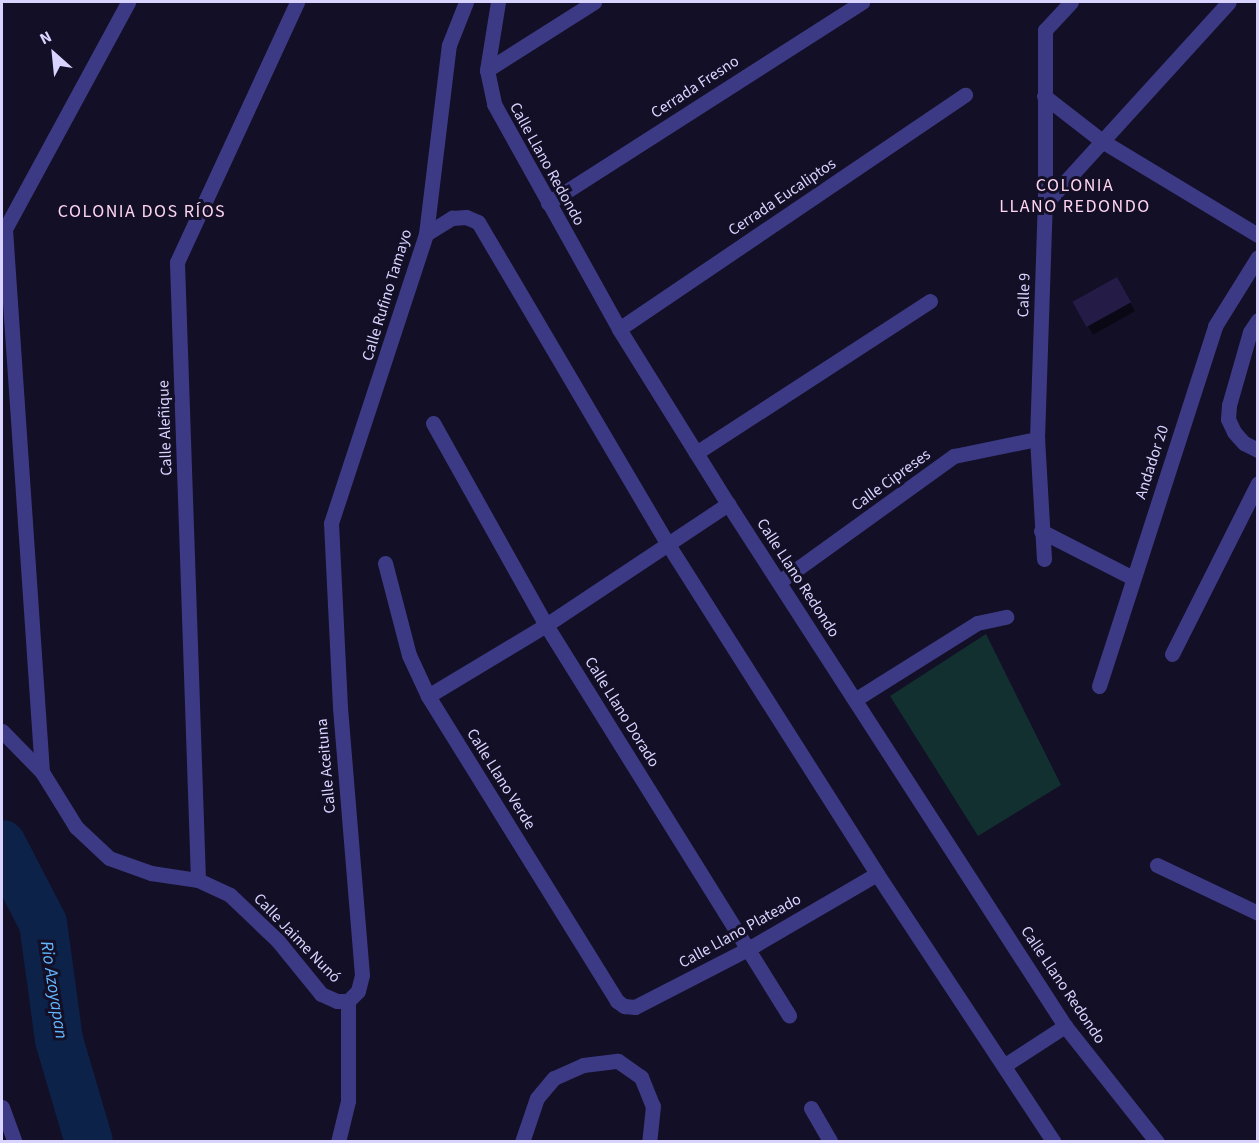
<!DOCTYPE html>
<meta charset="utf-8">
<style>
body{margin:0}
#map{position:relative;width:1259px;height:1143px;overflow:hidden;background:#130f26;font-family:"Source Sans 3",sans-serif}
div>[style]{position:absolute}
.green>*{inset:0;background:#12302f}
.shadow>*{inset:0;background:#0007;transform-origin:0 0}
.river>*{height:48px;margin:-24px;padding:0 24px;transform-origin:24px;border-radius:24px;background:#0c2248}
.building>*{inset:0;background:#241b47;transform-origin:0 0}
.minor>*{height:15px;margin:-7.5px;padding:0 7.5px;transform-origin:7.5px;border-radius:7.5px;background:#3d3a85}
span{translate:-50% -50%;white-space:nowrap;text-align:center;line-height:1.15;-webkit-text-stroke:6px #130f26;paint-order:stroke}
.street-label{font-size:16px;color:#d9d4ff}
.neighbourhood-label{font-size:18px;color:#ffd6f0;letter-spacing:1.5px}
.water-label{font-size:18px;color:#62b6ff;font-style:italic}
.frame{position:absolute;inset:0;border:3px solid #d9d4ff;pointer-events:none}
.north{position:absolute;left:24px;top:24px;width:60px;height:60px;-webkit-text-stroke:4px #130f26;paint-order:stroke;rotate:333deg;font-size:16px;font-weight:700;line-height:24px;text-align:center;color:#d9d4ff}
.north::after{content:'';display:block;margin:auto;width:21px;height:27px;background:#d9d4ff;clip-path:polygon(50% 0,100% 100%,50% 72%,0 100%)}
</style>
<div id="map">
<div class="green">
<i style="clip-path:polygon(986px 634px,1061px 785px,978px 836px,890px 696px)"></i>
</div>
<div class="shadow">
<i style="left:1117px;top:279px;width:37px;height:48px;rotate:61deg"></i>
</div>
<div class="river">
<i style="left:2px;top:844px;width:89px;rotate:62.6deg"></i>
<i style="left:43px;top:923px;width:118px;rotate:82.2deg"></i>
<i style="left:59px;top:1040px;width:106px;rotate:73.6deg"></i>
</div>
<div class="building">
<i style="left:1117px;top:277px;width:29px;height:51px;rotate:61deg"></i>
</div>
<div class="minor">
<i style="left:498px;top:2px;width:69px;rotate:99.2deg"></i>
<i style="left:487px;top:70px;width:35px;rotate:78deg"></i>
<i style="left:494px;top:104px;width:257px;rotate:60.9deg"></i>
<i style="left:619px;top:329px;width:206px;rotate:58.1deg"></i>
<i style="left:728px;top:504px;width:621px;rotate:57.15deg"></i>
<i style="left:1065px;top:1026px;width:148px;rotate:51.6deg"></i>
<i style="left:487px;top:70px;width:127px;rotate:-32.4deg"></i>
<i style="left:1044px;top:96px;width:73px;rotate:37.8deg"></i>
<i style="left:1102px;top:141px;width:182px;rotate:31.1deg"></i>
<i style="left:548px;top:203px;width:373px;rotate:-32.6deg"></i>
<i style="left:1045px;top:204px;width:273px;rotate:-47.7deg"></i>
<i style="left:426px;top:234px;width:31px;rotate:-32deg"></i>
<i style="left:452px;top:218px;width:14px;rotate:-4deg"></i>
<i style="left:466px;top:217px;width:13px;rotate:23deg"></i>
<i style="left:478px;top:222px;width:376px;rotate:59.5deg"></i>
<i style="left:669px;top:546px;width:388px;rotate:57.6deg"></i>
<i style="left:877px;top:874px;width:321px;rotate:56.6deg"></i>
<i style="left:1258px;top:320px;width:14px;rotate:124deg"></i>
<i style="left:1250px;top:332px;width:76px;rotate:106deg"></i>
<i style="left:1229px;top:405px;width:14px;rotate:94deg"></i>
<i style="left:1228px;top:419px;width:14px;rotate:65deg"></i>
<i style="left:1234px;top:432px;width:15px;rotate:48deg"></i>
<i style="left:1244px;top:443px;width:16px;rotate:27deg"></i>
<i style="left:619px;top:329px;width:418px;rotate:-34.1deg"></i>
<i style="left:433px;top:423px;width:231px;rotate:60.8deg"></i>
<i style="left:546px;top:625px;width:460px;rotate:58.1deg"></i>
<i style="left:696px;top:453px;width:279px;rotate:-33deg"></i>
<i style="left:1041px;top:531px;width:103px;rotate:27.1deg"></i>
<i style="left:1044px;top:559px;width:120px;rotate:-93.3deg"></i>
<i style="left:1037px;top:439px;width:235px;rotate:-88.1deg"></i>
<i style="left:1045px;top:204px;width:174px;rotate:-90deg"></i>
<i style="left:1045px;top:30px;width:38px;rotate:-47deg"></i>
<i style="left:385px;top:563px;width:95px;rotate:75.4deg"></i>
<i style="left:409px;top:655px;width:45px;rotate:65.1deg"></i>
<i style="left:428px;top:696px;width:359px;rotate:58.2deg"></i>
<i style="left:617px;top:1001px;width:9px;rotate:36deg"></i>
<i style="left:624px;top:1006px;width:11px;rotate:5deg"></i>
<i style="left:635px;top:1007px;width:127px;rotate:-27.2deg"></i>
<i style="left:748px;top:949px;width:149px;rotate:-30.2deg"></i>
<i style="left:779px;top:582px;width:216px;rotate:-35.8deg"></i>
<i style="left:954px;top:456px;width:85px;rotate:-11.6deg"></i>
<i style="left:1172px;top:654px;width:191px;rotate:-63.3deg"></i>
<i style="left:1099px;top:686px;width:378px;rotate:-72.1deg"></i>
<i style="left:1215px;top:326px;width:81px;rotate:-58.1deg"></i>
<i style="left:428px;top:696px;width:138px;rotate:-31deg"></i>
<i style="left:546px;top:625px;width:219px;rotate:-33.6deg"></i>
<i style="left:856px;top:699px;width:143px;rotate:-32.1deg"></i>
<i style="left:977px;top:623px;width:30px;rotate:-12deg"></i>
<i style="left:2px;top:731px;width:57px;rotate:45.7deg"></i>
<i style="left:42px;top:772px;width:65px;rotate:58.3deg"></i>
<i style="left:76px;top:827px;width:45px;rotate:43.2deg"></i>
<i style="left:109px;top:858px;width:45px;rotate:19.7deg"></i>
<i style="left:151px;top:873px;width:48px;rotate:8.5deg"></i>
<i style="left:198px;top:880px;width:35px;rotate:25deg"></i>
<i style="left:230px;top:895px;width:66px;rotate:43.8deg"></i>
<i style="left:278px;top:941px;width:68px;rotate:50.9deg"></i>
<i style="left:321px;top:994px;width:17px;rotate:24deg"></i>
<i style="left:337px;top:1001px;width:11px"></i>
<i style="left:42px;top:772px;width:544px;rotate:-93.9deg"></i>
<i style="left:5px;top:229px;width:258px;rotate:-61.5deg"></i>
<i style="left:1157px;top:865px;width:112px;rotate:25.4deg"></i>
<i style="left:198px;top:880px;width:618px;rotate:-91.95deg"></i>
<i style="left:177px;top:262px;width:286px;rotate:-65.2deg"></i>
<i style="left:348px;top:1001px;width:14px;rotate:-45deg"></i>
<i style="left:358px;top:991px;width:16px;rotate:-76deg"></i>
<i style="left:362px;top:975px;width:269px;rotate:-94.7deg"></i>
<i style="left:340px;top:707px;width:184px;rotate:-92.8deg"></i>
<i style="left:331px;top:523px;width:304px;rotate:-71.8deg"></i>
<i style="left:426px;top:234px;width:190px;rotate:-83.1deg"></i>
<i style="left:449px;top:45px;width:46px;rotate:-68.4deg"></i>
<i style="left:1005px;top:1065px;width:72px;rotate:-33deg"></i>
<i style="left:2px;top:1107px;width:37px;rotate:70deg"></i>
<i style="left:811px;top:1108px;width:39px;rotate:60deg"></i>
<i style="left:338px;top:1142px;width:42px;rotate:-76.3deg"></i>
<i style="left:348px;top:1101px;width:100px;rotate:-90deg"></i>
<i style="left:522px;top:1142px;width:46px;rotate:-71.2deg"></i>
<i style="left:537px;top:1098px;width:26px;rotate:-50deg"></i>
<i style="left:554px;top:1078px;width:32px;rotate:-24deg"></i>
<i style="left:583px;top:1065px;width:35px;rotate:-7deg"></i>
<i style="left:618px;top:1061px;width:28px;rotate:35deg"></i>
<i style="left:641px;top:1077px;width:31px;rotate:68deg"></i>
<i style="left:653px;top:1106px;width:36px;rotate:96deg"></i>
</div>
<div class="street-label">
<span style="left:695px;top:87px;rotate:-33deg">Cerrada Fresno</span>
<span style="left:547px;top:164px;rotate:61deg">Calle Llano Redondo</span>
<span style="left:782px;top:197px;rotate:-34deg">Cerrada Eucaliptos</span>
<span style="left:387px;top:295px;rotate:-73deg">Calle Rufino Tamayo</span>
<span style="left:1024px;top:295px;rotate:-88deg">Calle 9</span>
<span style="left:165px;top:428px;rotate:-92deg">Calle Aleñique</span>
<span style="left:1152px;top:462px;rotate:-72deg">Andador 20</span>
<span style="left:891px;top:480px;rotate:-36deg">Calle Cipreses</span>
<span style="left:798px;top:578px;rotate:57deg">Calle Llano Redondo</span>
<span style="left:622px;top:712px;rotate:58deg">Calle Llano Dorado</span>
<span style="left:326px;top:766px;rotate:-95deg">Calle Aceituna</span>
<span style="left:501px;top:779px;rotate:58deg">Calle Llano Verde</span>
<span style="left:740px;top:931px;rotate:-29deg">Calle Llano Plateado</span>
<span style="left:297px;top:938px;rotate:46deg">Calle Jaime Nunó</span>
<span style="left:1063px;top:985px;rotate:56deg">Calle Llano Redondo</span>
</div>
<div class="neighbourhood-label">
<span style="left:1075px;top:197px">COLONIA<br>LLANO REDONDO</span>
<span style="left:142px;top:212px">COLONIA DOS RÍOS</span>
</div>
<div class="water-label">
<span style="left:53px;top:990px;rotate:81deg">Rio Azoyapan</span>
</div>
<div class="frame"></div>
<div class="north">N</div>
</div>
